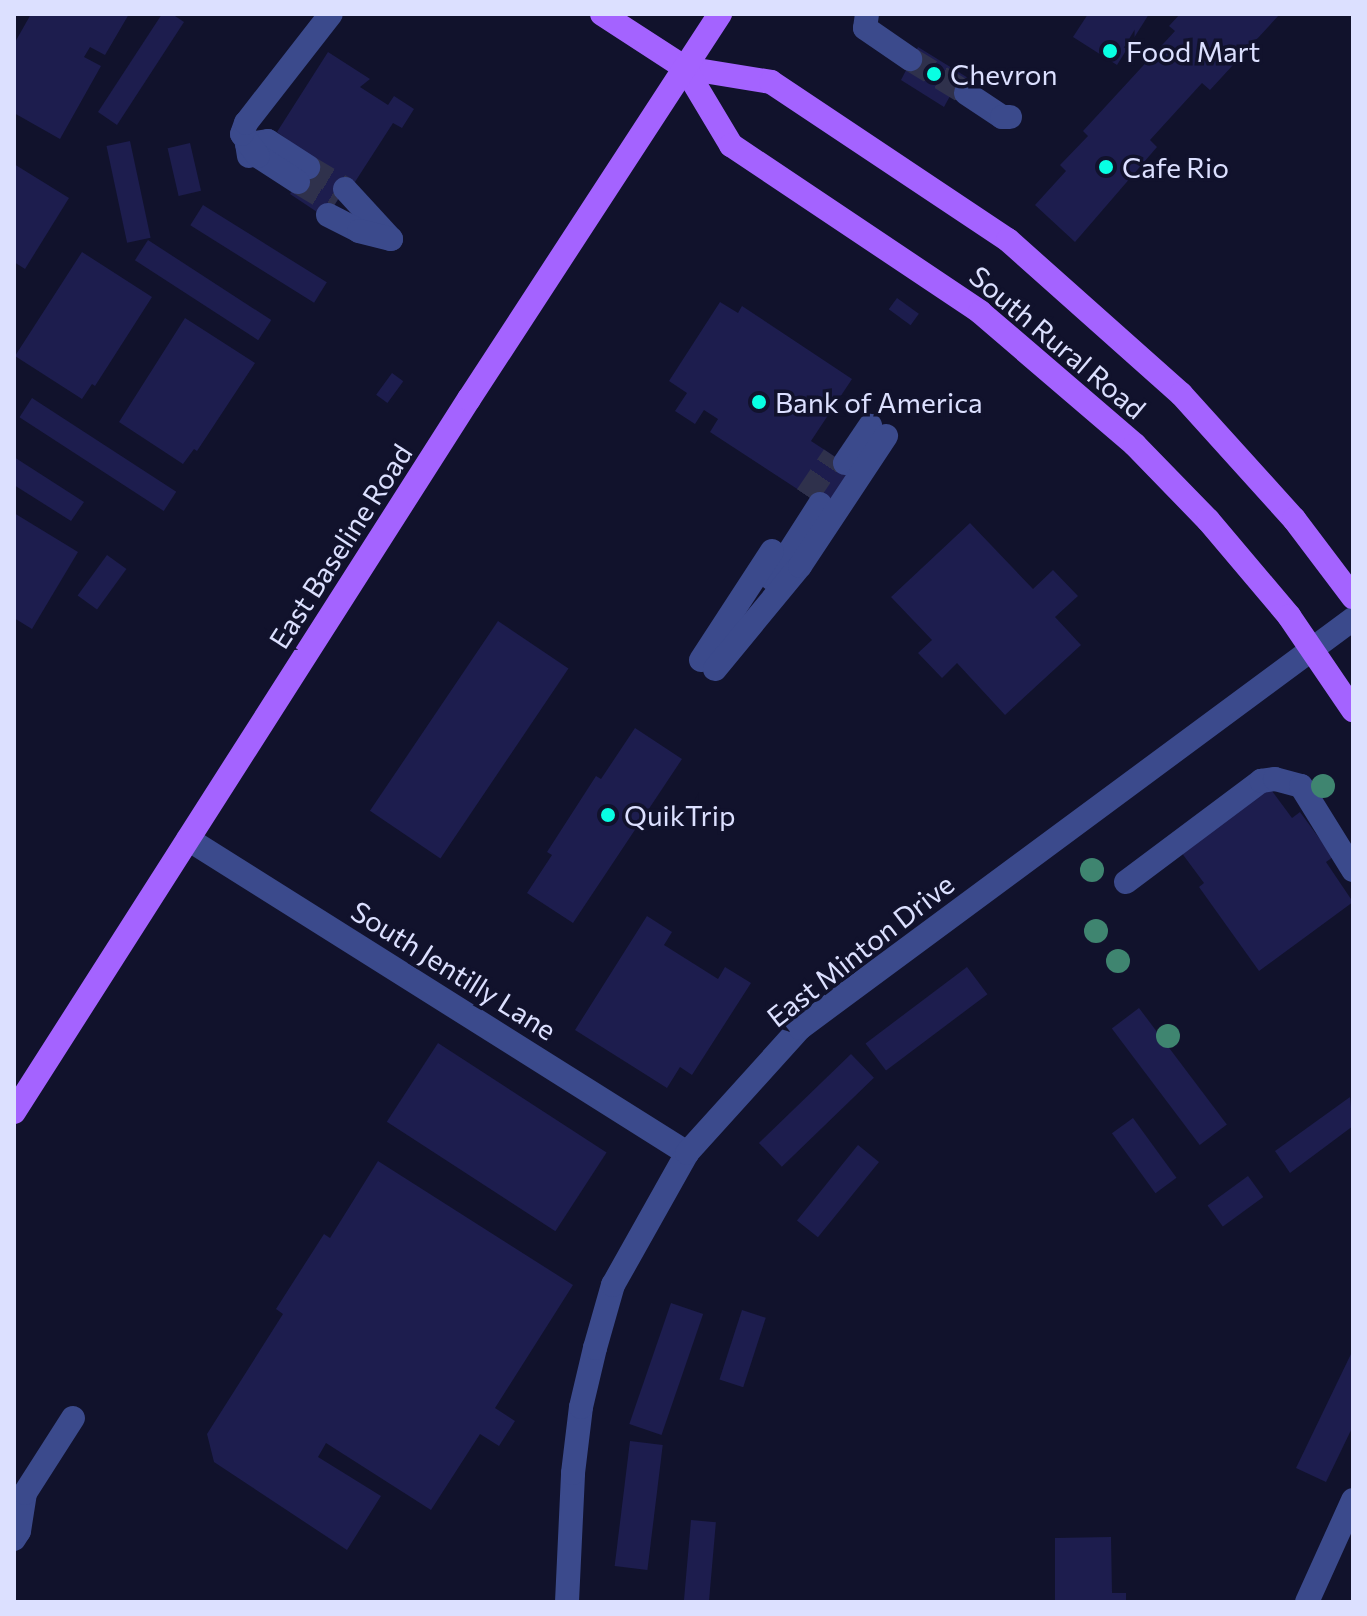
<!DOCTYPE html>
<style>
body{margin:0}
#map{position:relative;width:1367px;height:1616px;overflow:hidden;background:#11122c;font-family:Commissioner,sans-serif}
div>[style]{position:absolute}
.building>*{inset:0;background:#1d1d4e;transform-origin:0 0}
.minor-tunnel>*{height:24px;margin-top:-12px;transform-origin:0;background:repeating-linear-gradient(90deg,#2f314c 0 24px,transparent 0 36px)}
.minor>*{height:24px;margin:-12px;padding:0 12px;transform-origin:12px;border-radius:12px;background:#3b4a8c}
.major>*{height:24px;margin:-12px;padding:0 12px;transform-origin:12px;border-radius:12px;background:#a463ff}
.trees>*{width:24px;height:24px;margin:-12px;border-radius:50%;background:#3f8570}
.dots>*{width:22px;height:22px;translate:-50% -50%;box-sizing:border-box;border:4px solid #11122c;border-radius:50%}
span{translate:-50% -50%;white-space:nowrap;text-align:center;line-height:1.15;-webkit-text-stroke:7px #11122c;paint-order:stroke}
.poi-label{font-size:28px;color:#dce0ff}
.left{translate:0 -50%;text-align:left}
.street-label{font-size:28px;color:#dce0ff}
.frame{position:absolute;inset:0;border:16px solid #dce0ff;pointer-events:none}
</style>
<div id="map">
<div class="building">
<i style="clip-path:polygon(31px 14px,129px 14px,105px 55px,90px 47px,84px 57px,101px 66px,60px 139px,14px 113px,14px 44px)"></i>
<i style="clip-path:polygon(162px 14px,172px 14px,184px 22px,117px 125px,98px 112px)"></i>
<i style="clip-path:polygon(1088px 14px,1149px 14px,1117px 65px,1073px 37px)"></i>
<i style="clip-path:polygon(1180px 14px,1280px 14px,1210px 90px,1202px 83px,1150px 140px,1157px 147px,1075px 242px,1035px 205px,1066px 171px,1060px 165px,1088px 136px,1083px 131px,1175px 31px,1169px 26px)"></i>
<i style="clip-path:polygon(918px 47px,973px 81px,960px 102px,950px 96px,944px 107px,901px 80px)"></i>
<i style="clip-path:polygon(328px 52px,370px 79px,360px 87px,388px 105px,394px 96px,414px 109px,402px 128px,393px 123px,353px 185px,349px 183px,326px 218px,290px 194px,313px 159px,277px 132px)"></i>
<i style="left:130px;top:141px;width:99px;height:24px;rotate:78deg"></i>
<i style="left:190px;top:143px;width:49px;height:23px;rotate:77deg"></i>
<i style="clip-path:polygon(14px 164px,69px 198px,25px 269px,14px 262px)"></i>
<i style="left:203px;top:205px;width:146px;height:24px;rotate:32deg"></i>
<i style="left:148px;top:240px;width:147px;height:24px;rotate:33deg"></i>
<i style="clip-path:polygon(82px 252px,152px 297px,95px 386px,92px 384px,82px 399px,15px 356px)"></i>
<i style="left:897px;top:298px;width:27px;height:14px;rotate:36deg"></i>
<i style="clip-path:polygon(720px 302px,738px 313px,742px 306px,852px 379px,811px 441px,854px 469px,828px 509px,710px 432px,718px 419px,704px 410px,695px 424px,675px 411px,687px 393px,669px 381px)"></i>
<i style="clip-path:polygon(185px 318px,255px 363px,197px 451px,194px 449px,183px 464px,119px 422px)"></i>
<i style="left:392px;top:373px;width:14px;height:27px;rotate:36deg"></i>
<i style="left:32px;top:398px;width:172px;height:23px;rotate:33deg"></i>
<i style="clip-path:polygon(14px 457px,84px 502px,71px 521px,14px 485px)"></i>
<i style="clip-path:polygon(14px 513px,78px 552px,32px 629px,14px 618px)"></i>
<i style="clip-path:polygon(970px 523px,1033px 589px,1053px 570px,1078px 596px,1055px 617px,1081px 645px,1005px 715px,957px 663px,942px 678px,918px 653px,932px 640px,891px 597px)"></i>
<i style="left:107px;top:555px;width:24px;height:50px;rotate:36deg"></i>
<i style="left:498px;top:621px;width:85px;height:229px;rotate:34deg"></i>
<i style="clip-path:polygon(635px 728px,682px 759px,573px 923px,527px 893px,552px 855px,547px 852px,596px 776px,601px 779px)"></i>
<i style="clip-path:polygon(1269px 787px,1292px 818px,1300px 812px,1333px 857px,1326px 862px,1353px 902px,1259px 971px,1199px 887px,1204px 883px,1181px 852px)"></i>
<i style="clip-path:polygon(647px 916px,672px 932px,664px 945px,718px 979px,725px 967px,751px 983px,692px 1075px,680px 1067px,667px 1088px,575px 1030px)"></i>
<i style="left:967px;top:967px;width:34px;height:127px;rotate:53deg"></i>
<i style="left:1139px;top:1008px;width:146px;height:34px;rotate:53deg"></i>
<i style="left:438px;top:1043px;width:201px;height:94px;rotate:33deg"></i>
<i style="left:851px;top:1054px;width:33px;height:128px;rotate:46deg"></i>
<i style="clip-path:polygon(1350px 1097px,1353px 1126px,1290px 1173px,1275px 1151px)"></i>
<i style="left:1133px;top:1118px;width:74px;height:26px;rotate:54deg"></i>
<i style="left:858px;top:1145px;width:27px;height:97px;rotate:39deg"></i>
<i style="clip-path:polygon(378px 1161px,573px 1285px,495px 1408px,515px 1421px,499px 1446px,480px 1434px,431px 1510px,326px 1443px,318px 1457px,381px 1496px,347px 1550px,214px 1462px,207px 1434px,283px 1314px,276px 1309px,324px 1234px,330px 1238px)"></i>
<i style="left:1248px;top:1176px;width:26px;height:50px;rotate:54deg"></i>
<i style="left:671px;top:1303px;width:34px;height:128px;rotate:19deg"></i>
<i style="left:742px;top:1310px;width:25px;height:73px;rotate:18deg"></i>
<i style="clip-path:polygon(1351px 1354px,1353px 1426px,1326px 1482px,1296px 1468px)"></i>
<i style="left:630px;top:1441px;width:33px;height:126px;rotate:7deg"></i>
<i style="left:691px;top:1520px;width:25px;height:82px;rotate:5deg"></i>
<i style="clip-path:polygon(1111px 1537px,1112px 1593px,1126px 1593px,1126px 1602px,1055px 1602px,1055px 1538px)"></i>
</div>
<div class="minor-tunnel">
<i style="left:910px;top:59px;width:66px;rotate:31.3deg"></i>
<i style="left:308px;top:167px;width:43px;rotate:30.7deg"></i>
<i style="left:298px;top:182px;width:43px;rotate:30.7deg"></i>
<i style="left:807px;top:496px;width:48px;rotate:-56deg"></i>
</div>
<div class="minor">
<i style="left:867px;top:14px;width:14px;rotate:98deg"></i>
<i style="left:865px;top:28px;width:55px;rotate:34.6deg"></i>
<i style="left:966px;top:93px;width:43px;rotate:33.7deg"></i>
<i style="left:1002px;top:117px;width:8px"></i>
<i style="left:249px;top:156px;width:12px;rotate:-99deg"></i>
<i style="left:247px;top:144px;width:21px;rotate:-8deg"></i>
<i style="left:268px;top:141px;width:48px;rotate:33deg"></i>
<i style="left:298px;top:182px;width:48px;rotate:-147deg"></i>
<i style="left:258px;top:156px;width:27px;rotate:-126deg"></i>
<i style="left:242px;top:134px;width:12px;rotate:-70deg"></i>
<i style="left:246px;top:123px;width:138px;rotate:-52.1deg"></i>
<i style="left:345px;top:189px;width:68px;rotate:47.4deg"></i>
<i style="left:328px;top:215px;width:35px;rotate:27deg"></i>
<i style="left:359px;top:231px;width:33px;rotate:14deg"></i>
<i style="left:845px;top:463px;width:45px;rotate:-56deg"></i>
<i style="left:772px;top:579px;width:89px;rotate:-57.4deg"></i>
<i style="left:701px;top:660px;width:130px;rotate:-56.9deg"></i>
<i style="left:715px;top:669px;width:134px;rotate:-50.5deg"></i>
<i style="left:800px;top:566px;width:156px;rotate:-56.5deg"></i>
<i style="left:188px;top:839px;width:590px;rotate:32.18deg"></i>
<i style="left:1126px;top:882px;width:169px;rotate:-36.8deg"></i>
<i style="left:1261px;top:781px;width:14px;rotate:-8deg"></i>
<i style="left:1275px;top:779px;width:27px;rotate:15deg"></i>
<i style="left:1301px;top:786px;width:99px;rotate:58.2deg"></i>
<i style="left:14px;top:1539px;width:9px;rotate:-58deg"></i>
<i style="left:19px;top:1531px;width:38px;rotate:-81deg"></i>
<i style="left:25px;top:1493px;width:89px;rotate:-57.4deg"></i>
<i style="left:567px;top:1602px;width:129px;rotate:-87.3deg"></i>
<i style="left:573px;top:1473px;width:66px;rotate:-83.1deg"></i>
<i style="left:581px;top:1407px;width:61px;rotate:-76.7deg"></i>
<i style="left:595px;top:1348px;width:66px;rotate:-74.1deg"></i>
<i style="left:613px;top:1285px;width:151px;rotate:-60.7deg"></i>
<i style="left:687px;top:1153px;width:169px;rotate:-47.9deg"></i>
<i style="left:800px;top:1028px;width:688px;rotate:-36.49deg"></i>
<i style="left:1307px;top:1602px;width:112px;rotate:-65.7deg"></i>
</div>
<div class="major">
<i style="left:602px;top:14px;width:99px;rotate:33deg"></i>
<i style="left:685px;top:68px;width:87px;rotate:9.2deg"></i>
<i style="left:771px;top:82px;width:285px;rotate:33.7deg"></i>
<i style="left:1008px;top:240px;width:232px;rotate:41.7deg"></i>
<i style="left:1181px;top:394px;width:169px;rotate:47.9deg"></i>
<i style="left:1294px;top:519px;width:98px;rotate:52.9deg"></i>
<i style="left:685px;top:68px;width:90px;rotate:59.1deg"></i>
<i style="left:731px;top:145px;width:300px;rotate:33.8deg"></i>
<i style="left:980px;top:312px;width:204px;rotate:40.6deg"></i>
<i style="left:1135px;top:445px;width:105px;rotate:45.8deg"></i>
<i style="left:1208px;top:520px;width:126px;rotate:49.8deg"></i>
<i style="left:1289px;top:616px;width:114px;rotate:55.8deg"></i>
<i style="left:14px;top:1112px;width:846px;rotate:-57.46deg"></i>
<i style="left:469px;top:399px;width:460px;rotate:-56.9deg"></i>
</div>
<div class="trees">
<i style="left:1323px;top:786px"></i>
<i style="left:1092px;top:870px"></i>
<i style="left:1096px;top:931px"></i>
<i style="left:1118px;top:961px"></i>
<i style="left:1168px;top:1036px"></i>
</div>
<div class="dots">
<i style="left:1110px;top:51px;background:#08ffe3"></i>
<i style="left:934px;top:74px;background:#08ffe3"></i>
<i style="left:1106px;top:167px;background:#08ffe3"></i>
<i style="left:759px;top:402px;background:#08ffe3"></i>
<i style="left:608px;top:815px;background:#08ffe3"></i>
</div>
<div class="poi-label">
<span class="left" style="left:1126px;top:51px">Food Mart</span>
<span class="left" style="left:950px;top:74px">Chevron</span>
<span class="left" style="left:1122px;top:167px">Cafe Rio</span>
<span class="left" style="left:775px;top:402px">Bank of America</span>
<span class="left" style="left:624px;top:815px">QuikTrip</span>
</div>
<div class="street-label">
<span style="left:1058px;top:342px;rotate:40deg">South Rural Road</span>
<span style="left:340px;top:546px;rotate:-57deg">East Baseline Road</span>
<span style="left:860px;top:950px;rotate:-38deg">East Minton Drive</span>
<span style="left:454px;top:970px;rotate:32deg">South Jentilly Lane</span>
</div>
<div class="frame"></div>
</div>
